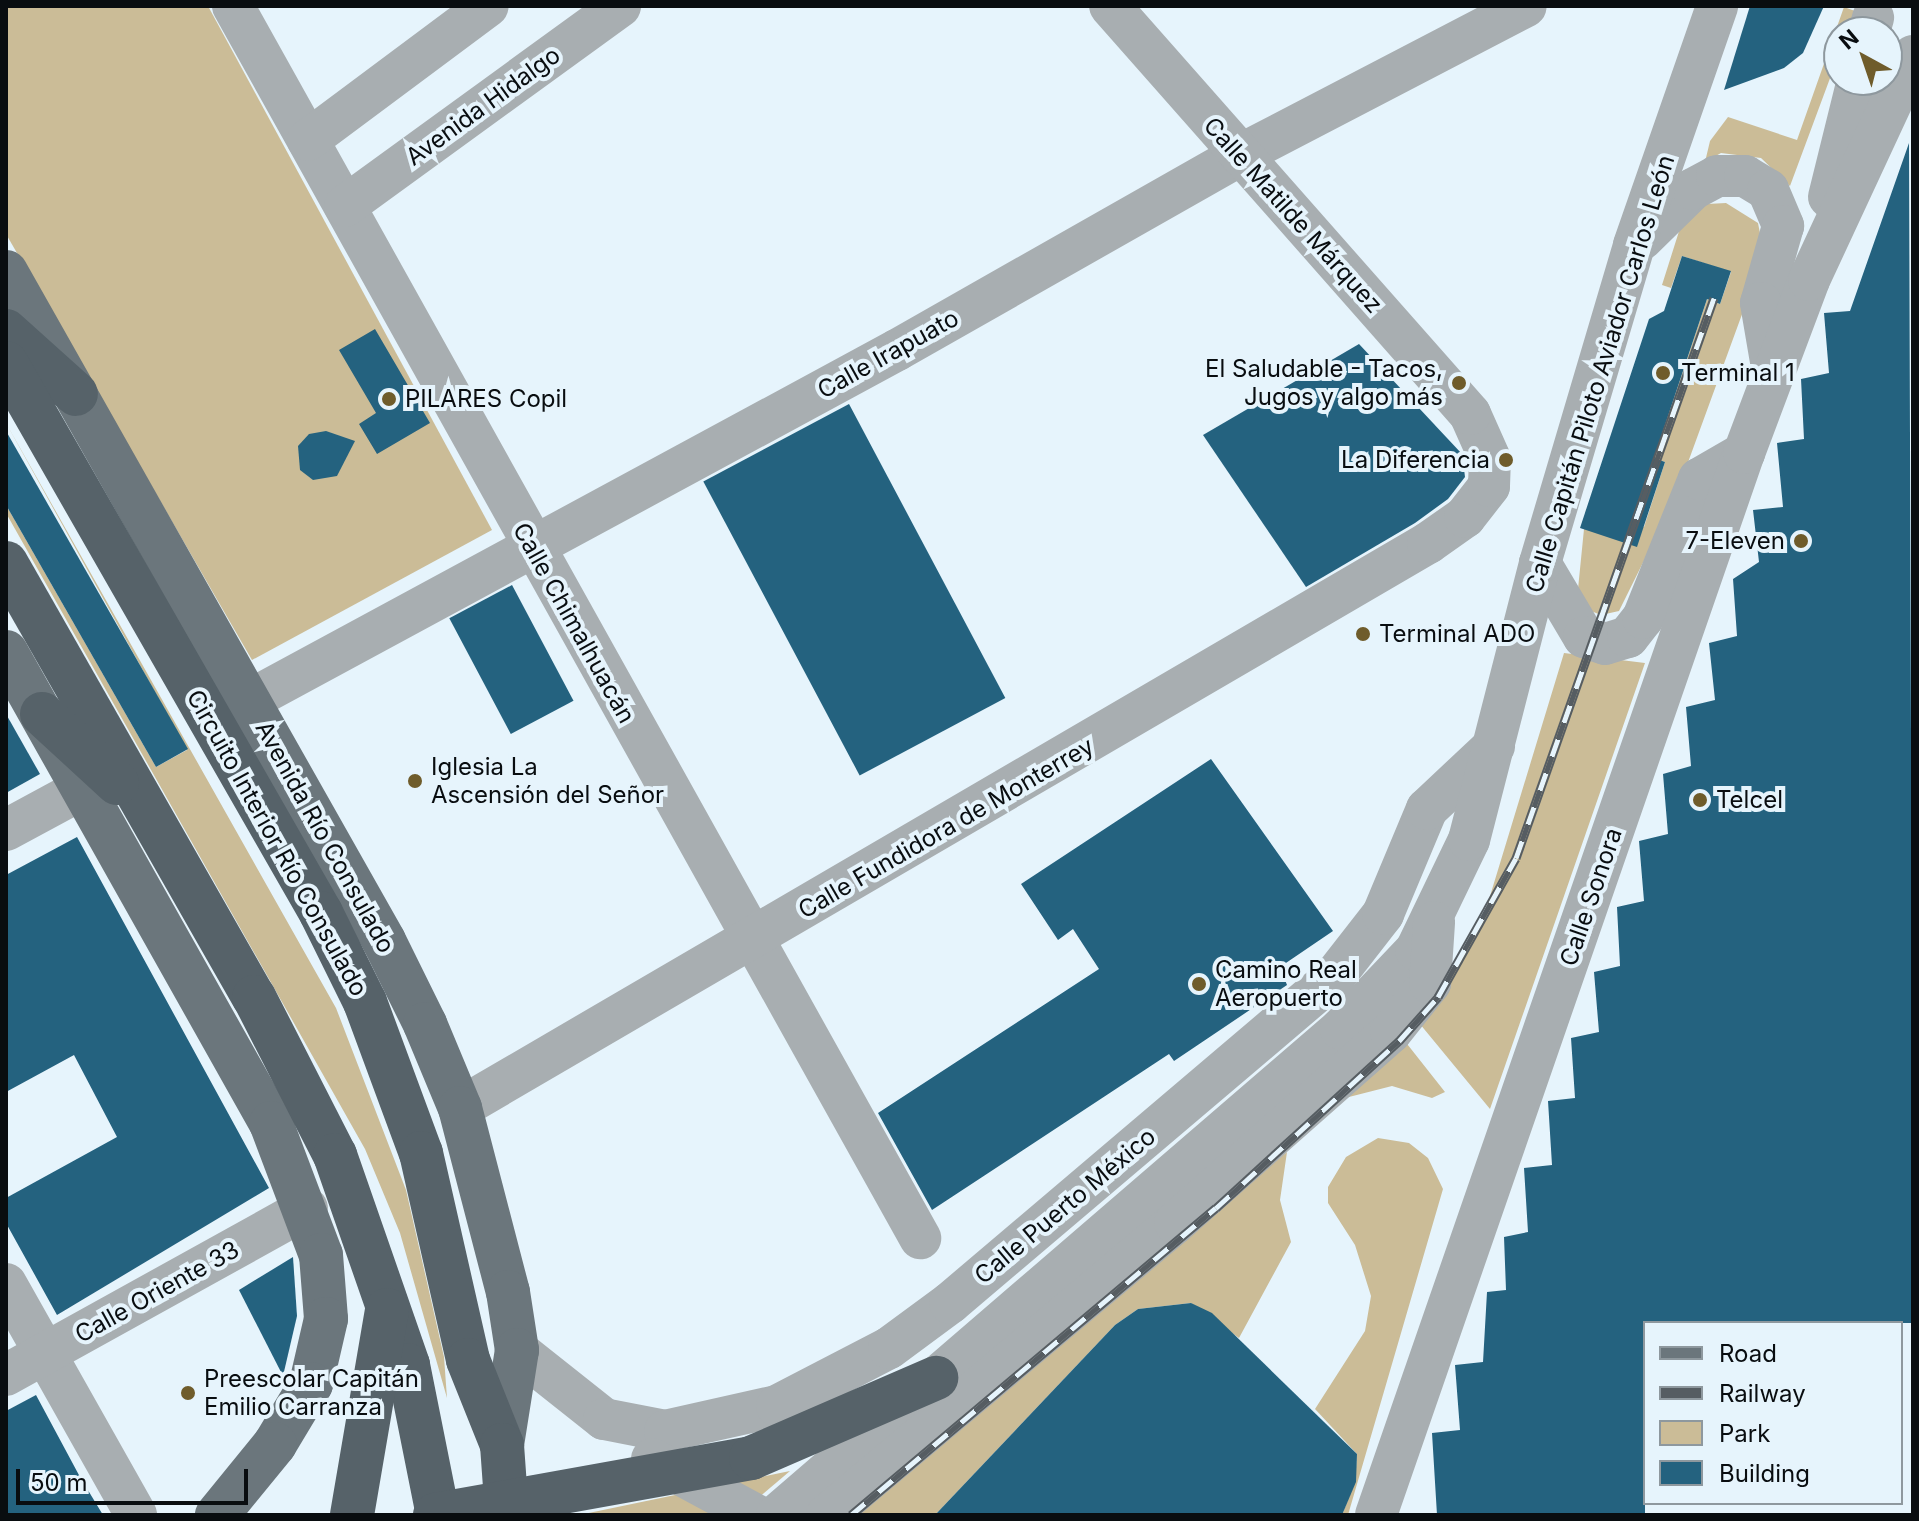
<!DOCTYPE html>
<meta charset="utf-8">
<style>
body{margin:0}
#map{position:relative;width:1919px;height:1521px;overflow:hidden;background:#e6f4fc;font-family:Inter,sans-serif}
div>[style]{position:absolute}
.green>*{inset:0;background:#cbbc97}
.building>*{inset:0;background:#24627f;transform-origin:0 0}
.minor>*{height:42px;margin:-21px;padding:0 21px;transform-origin:21px;border-radius:21px;background:#a8aeb1}
.major>*{height:44px;margin:-22px;padding:0 22px;transform-origin:22px;border-radius:22px;background:#6b767c}
.highway>*{height:44px;margin:-22px;padding:0 22px;transform-origin:22px;border-radius:22px;background:#566269}
.rail>*{height:9px;margin-top:-4.5px;transform-origin:0;background:repeating-linear-gradient(90deg,#e6f4fc 0 18px,#565d62 0 36px);box-sizing:border-box;border-block:2px solid #565d62}
.highway-bridge>*{height:44px;margin:-22px;padding:0 22px;transform-origin:22px;border-radius:22px;background:#566269}
.dots>*{width:22px;height:22px;translate:-50% -50%;box-sizing:border-box;border:4px solid #e6f4fc;border-radius:50%}
span{translate:-50% -50%;white-space:nowrap;text-align:center;line-height:1.15;-webkit-text-stroke:8px #e6f4fc;paint-order:stroke}
.street-label{font-size:24px;color:#090d10}
.poi-label{font-size:24px;color:#090d10}
.right{translate:-100% -50%;text-align:right}
.left{translate:0 -50%;text-align:left}
.frame{position:absolute;inset:0;border:8px solid #090d10;pointer-events:none}
.legend{position:absolute;left:1643px;top:1321px;width:260px;height:184px;box-sizing:border-box;background:#e6f4fc;border:2px solid #8e989e;margin:0;padding:10px 14px;list-style:none;font-size:24px;color:#090d10}
.legend li{display:flex;align-items:center;gap:16px;height:40px}
.legend b{width:40px;border:2px solid #8e989e}
.north{position:absolute;left:1823px;top:16px;width:80px;height:80px;box-sizing:border-box;background:#e6f4fc;border:2px solid #8e989e;border-radius:50%;rotate:320deg;font-size:22px;font-weight:700;line-height:32px;text-align:center;color:#090d10}
.north::after{content:'';display:block;margin:auto;width:28px;height:36px;background:#6f5c2b;clip-path:polygon(50% 0,100% 100%,50% 72%,0 100%)}
.scale{position:absolute;left:16px;top:1469px;width:232px;height:36px;box-sizing:border-box;border:4px solid #090d10;border-top:0;padding-left:10px;font-size:24px;line-height:28px;white-space:nowrap;color:#090d10;-webkit-text-stroke:6px #e6f4fc;paint-order:stroke}
</style>
<div id="map">
<div class="green">
<i style="clip-path:polygon(6px 6px,208px 6px,492px 530px,252px 660px,6px 234px)"></i>
<i style="clip-path:polygon(1844px 7px,1855px 11px,1847px 32px,1839px 32px,1839px 54px,1790px 186px,1761px 158px,1721px 153px,1705px 162px,1710px 141px,1728px 117px,1797px 140px)"></i>
<i style="clip-path:polygon(1726px 203px,1758px 223px,1764px 254px,1675px 498px,1619px 611px,1601px 615px,1586px 609px,1578px 589px,1586px 509px,1644px 527px,1665px 462px,1654px 458px,1707px 299px,1720px 304px,1731px 272px,1682px 256px,1671px 288px,1662px 285px,1681px 225px,1707px 204px)"></i>
<i style="clip-path:polygon(6px 423px,336px 1008px,406px 1190px,444px 1357px,447px 1398px,400px 1233px,365px 1149px,6px 513px,6px 505px,156px 767px,187px 750px)"></i>
<i style="clip-path:polygon(1564px 653px,1645px 663px,1490px 1109px,1415px 1018px,1461px 958px,1487px 906px)"></i>
<i style="clip-path:polygon(1400px 1035px,1445px 1092px,1432px 1098px,1392px 1086px,1345px 1098px)"></i>
<i style="clip-path:polygon(1378px 1138px,1409px 1143px,1428px 1158px,1443px 1189px,1348px 1515px,1342px 1515px,1355px 1482px,1357px 1454px,1315px 1409px,1365px 1331px,1371px 1296px,1355px 1245px,1328px 1203px,1328px 1187px,1346px 1157px)"></i>
<i style="clip-path:polygon(1287px 1152px,1280px 1200px,1291px 1242px,1239px 1338px,1191px 1303px,1138px 1309px,1115px 1325px,935px 1515px,845px 1515px)"></i>
<i style="clip-path:polygon(790px 1471px,738px 1515px,579px 1515px)"></i>
</div>
<div class="building">
<i style="clip-path:polygon(1750px 6px,1824px 6px,1803px 53px,1784px 68px,1724px 90px)"></i>
<i style="clip-path:polygon(1909px 143px,1913px 1323px,1645px 1323px,1645px 1515px,1437px 1515px,1432px 1433px,1460px 1430px,1455px 1365px,1483px 1362px,1487px 1292px,1506px 1290px,1504px 1237px,1528px 1232px,1524px 1168px,1552px 1165px,1548px 1101px,1575px 1098px,1571px 1038px,1599px 1032px,1594px 972px,1620px 966px,1617px 907px,1644px 901px,1639px 841px,1668px 834px,1663px 774px,1691px 766px,1686px 707px,1715px 700px,1709px 643px,1737px 636px,1733px 579px,1759px 562px,1753px 510px,1783px 507px,1777px 443px,1804px 439px,1801px 379px,1829px 373px,1824px 313px,1850px 311px)"></i>
<i style="clip-path:polygon(1682px 256px,1731px 271px,1720px 304px,1707px 299px,1654px 458px,1665px 462px,1637px 547px,1580px 528px,1649px 319px,1664px 311px)"></i>
<i style="clip-path:polygon(375px 329px,430px 423px,377px 454px,359px 424px,376px 413px,339px 350px)"></i>
<i style="clip-path:polygon(1359px 344px,1462px 454px,1465px 477px,1448px 499px,1415px 523px,1306px 587px,1203px 435px)"></i>
<i style="left:849px;top:404px;width:333px;height:165px;rotate:62deg"></i>
<i style="clip-path:polygon(6px 431px,188px 749px,156px 767px,6px 505px)"></i>
<i style="clip-path:polygon(326px 431px,355px 441px,337px 476px,313px 480px,300px 470px,298px 446px,309px 434px)"></i>
<i style="left:512px;top:585px;width:131px;height:71px;rotate:62deg"></i>
<i style="clip-path:polygon(6px 714px,40px 774px,6px 793px)"></i>
<i style="clip-path:polygon(1211px 759px,1333px 931px,1280px 967px,1287px 985px,1174px 1061px,1169px 1054px,932px 1210px,878px 1113px,1099px 969px,1073px 929px,1058px 940px,1021px 884px)"></i>
<i style="clip-path:polygon(77px 837px,269px 1188px,57px 1315px,6px 1223px,6px 1198px,117px 1137px,74px 1055px,6px 1092px,6px 875px)"></i>
<i style="clip-path:polygon(293px 1257px,297px 1316px,283px 1376px,239px 1290px)"></i>
<i style="clip-path:polygon(1191px 1303px,1212px 1313px,1357px 1454px,1356px 1482px,1342px 1515px,935px 1515px,1115px 1325px,1138px 1309px)"></i>
<i style="clip-path:polygon(36px 1395px,80px 1477px,103px 1515px,6px 1515px,6px 1411px)"></i>
</div>
<div class="minor">
<i style="left:233px;top:6px;width:1411px;rotate:60.85deg"></i>
<i style="left:1869px;top:32px;width:15px;rotate:-74deg"></i>
<i style="left:308px;top:140px;width:224px;rotate:-36.7deg"></i>
<i style="left:1829px;top:197px;width:121px;rotate:-76.1deg"></i>
<i style="left:345px;top:206px;width:340px;rotate:-36deg"></i>
<i style="left:1642px;top:239px;width:71px;rotate:-44.4deg"></i>
<i style="left:1693px;top:189px;width:27px;rotate:-28deg"></i>
<i style="left:1717px;top:176px;width:28px"></i>
<i style="left:1745px;top:176px;width:27px;rotate:31deg"></i>
<i style="left:1768px;top:190px;width:39px;rotate:67deg"></i>
<i style="left:1783px;top:226px;width:80px;rotate:105.9deg"></i>
<i style="left:1761px;top:303px;width:71px;rotate:80.3deg"></i>
<i style="left:1540px;top:563px;width:86px;rotate:59.3deg"></i>
<i style="left:1584px;top:637px;width:22px;rotate:18deg"></i>
<i style="left:1605px;top:644px;width:24px;rotate:-17deg"></i>
<i style="left:1628px;top:637px;width:24px;rotate:-52deg"></i>
<i style="left:1643px;top:618px;width:150px;rotate:-68.1deg"></i>
<i style="left:1699px;top:479px;width:52px;rotate:-30deg"></i>
<i style="left:250px;top:700px;width:736px;rotate:-28.41deg"></i>
<i style="left:897px;top:350px;width:395px;rotate:-29.6deg"></i>
<i style="left:1240px;top:155px;width:322px;rotate:-27.5deg"></i>
<i style="left:6px;top:830px;width:89px;rotate:-28.3deg"></i>
<i style="left:460px;top:1108px;width:1121px;rotate:-30.27deg"></i>
<i style="left:1428px;top:543px;width:45px;rotate:-35.1deg"></i>
<i style="left:1465px;top:517px;width:39px;rotate:-52deg"></i>
<i style="left:1489px;top:486px;width:27px;rotate:-88deg"></i>
<i style="left:1490px;top:459px;width:49px;rotate:-114deg"></i>
<i style="left:1470px;top:414px;width:544px;rotate:-131.42deg"></i>
<i style="left:6px;top:1284px;width:265px;rotate:60.6deg"></i>
<i style="left:517px;top:1350px;width:111px;rotate:38.4deg"></i>
<i style="left:604px;top:1419px;width:62px;rotate:11.1deg"></i>
<i style="left:665px;top:1431px;width:115px;rotate:-12.6deg"></i>
<i style="left:777px;top:1406px;width:126px;rotate:-27.4deg"></i>
<i style="left:889px;top:1348px;width:76px;rotate:-36.4deg"></i>
<i style="left:950px;top:1303px;width:504px;rotate:-40.33deg"></i>
<i style="left:1334px;top:977px;width:80px;rotate:-52.1deg"></i>
<i style="left:1383px;top:914px;width:114px;rotate:-67.3deg"></i>
<i style="left:1427px;top:809px;width:92px;rotate:-43.2deg"></i>
<i style="left:6px;top:1375px;width:344px;rotate:-29deg"></i>
<i style="left:652px;top:1459px;width:118px;rotate:28.3deg"></i>
<i style="left:777px;top:1515px;width:745px;rotate:-40.75deg"></i>
<i style="left:1341px;top:1029px;width:109px;rotate:-46.5deg"></i>
<i style="left:1416px;top:950px;width:122px;rotate:-64.3deg"></i>
<i style="left:1469px;top:840px;width:286px;rotate:-75.6deg"></i>
<i style="left:1540px;top:563px;width:332px;rotate:-73.5deg"></i>
<i style="left:1634px;top:245px;width:253px;rotate:-70.8deg"></i>
<i style="left:827px;top:1515px;width:454px;rotate:-40deg"></i>
<i style="left:1175px;top:1223px;width:288px;rotate:-41.5deg"></i>
<i style="left:1391px;top:1032px;width:63px;rotate:-51.5deg"></i>
<i style="left:1430px;top:983px;width:61px;rotate:-86.2deg"></i>
<i style="left:1376px;top:1515px;width:1124px;rotate:-70.89deg"></i>
<i style="left:1744px;top:453px;width:185px;rotate:-69.4deg"></i>
<i style="left:1809px;top:280px;width:247px;rotate:-65.1deg"></i>
</div>
<div class="major">
<i style="left:6px;top:272px;width:768px;rotate:60.53deg"></i>
<i style="left:384px;top:941px;width:93px;rotate:63.7deg"></i>
<i style="left:425px;top:1024px;width:91px;rotate:67.4deg"></i>
<i style="left:460px;top:1108px;width:190px;rotate:75.4deg"></i>
<i style="left:508px;top:1292px;width:59px;rotate:81.2deg"></i>
<i style="left:517px;top:1350px;width:96px;rotate:99deg"></i>
<i style="left:6px;top:652px;width:540px;rotate:60.64deg"></i>
<i style="left:271px;top:1123px;width:141px;rotate:69.3deg"></i>
<i style="left:321px;top:1255px;width:64px;rotate:85.5deg"></i>
<i style="left:326px;top:1319px;width:67px;rotate:103deg"></i>
<i style="left:311px;top:1384px;width:70px;rotate:121deg"></i>
<i style="left:275px;top:1444px;width:92px;rotate:129.2deg"></i>
</div>
<div class="highway">
<i style="left:6px;top:331px;width:94px;rotate:42deg"></i>
<i style="left:6px;top:363px;width:634px;rotate:60.2deg"></i>
<i style="left:321px;top:913px;width:99px;rotate:63.7deg"></i>
<i style="left:365px;top:1002px;width:161px;rotate:69.7deg"></i>
<i style="left:421px;top:1153px;width:212px;rotate:77.2deg"></i>
<i style="left:468px;top:1360px;width:92px;rotate:68.2deg"></i>
<i style="left:502px;top:1445px;width:70px;rotate:85.9deg"></i>
<i style="left:6px;top:563px;width:500px;rotate:60.3deg"></i>
<i style="left:254px;top:997px;width:178px;rotate:62.9deg"></i>
<i style="left:335px;top:1155px;width:222px;rotate:70.8deg"></i>
<i style="left:408px;top:1365px;width:153px;rotate:78.7deg"></i>
<i style="left:42px;top:714px;width:102px;rotate:42.6deg"></i>
<i style="left:352px;top:1515px;width:208px;rotate:-80.3deg"></i>
</div>
<div class="rail">
<i style="left:851px;top:1515px;width:477px;rotate:-40.1deg"></i>
<i style="left:1216px;top:1208px;width:248px;rotate:-42.4deg"></i>
<i style="left:1399px;top:1041px;width:59px;rotate:-48.4deg"></i>
<i style="left:1438px;top:997px;width:159px;rotate:-60.7deg"></i>
<i style="left:1516px;top:858px;width:594px;rotate:-70.53deg"></i>
</div>
<div class="highway-bridge">
<i style="left:435px;top:1515px;width:321px;rotate:-10.2deg"></i>
<i style="left:751px;top:1458px;width:202px;rotate:-23.4deg"></i>
</div>
<div class="dots">
<i style="left:1663px;top:373px;background:#6f5c2b"></i>
<i style="left:1459px;top:383px;background:#6f5c2b"></i>
<i style="left:389px;top:399px;background:#6f5c2b"></i>
<i style="left:1506px;top:460px;background:#6f5c2b"></i>
<i style="left:1801px;top:541px;background:#6f5c2b"></i>
<i style="left:1363px;top:634px;background:#6f5c2b"></i>
<i style="left:415px;top:781px;background:#6f5c2b"></i>
<i style="left:1700px;top:800px;background:#6f5c2b"></i>
<i style="left:1199px;top:984px;background:#6f5c2b"></i>
<i style="left:188px;top:1393px;background:#6f5c2b"></i>
</div>
<div class="street-label">
<span style="left:483px;top:106px;rotate:-36deg">Avenida Hidalgo</span>
<span style="left:1293px;top:215px;rotate:48deg">Calle Matilde Márquez</span>
<span style="left:888px;top:354px;rotate:-29deg">Calle Irapuato</span>
<span style="left:1600px;top:374px;rotate:-73deg">Calle Capitán Piloto Aviador Carlos León</span>
<span style="left:574px;top:623px;rotate:61deg">Calle Chimalhuacán</span>
<span style="left:946px;top:828px;rotate:-30deg">Calle Fundidora de Monterrey</span>
<span style="left:325px;top:837px;rotate:61deg">Avenida Río Consulado</span>
<span style="left:277px;top:843px;rotate:61deg">Circuito Interior Río Consulado</span>
<span style="left:1591px;top:897px;rotate:-71deg">Calle Sonora</span>
<span style="left:1065px;top:1206px;rotate:-40deg">Calle Puerto México</span>
<span style="left:157px;top:1292px;rotate:-29deg">Calle Oriente 33</span>
</div>
<div class="poi-label">
<span class="right" style="left:1443px;top:383px">El Saludable - Tacos,<br>Jugos y algo más</span>
<span class="left" style="left:1681px;top:373px">Terminal 1</span>
<span class="left" style="left:405px;top:399px">PILARES Copil</span>
<span class="right" style="left:1490px;top:460px">La Diferencia</span>
<span class="right" style="left:1785px;top:541px">7-Eleven</span>
<span class="left" style="left:1379px;top:634px">Terminal ADO</span>
<span class="left" style="left:431px;top:781px">Iglesia La<br>Ascensión del Señor</span>
<span class="left" style="left:1716px;top:800px">Telcel</span>
<span class="left" style="left:1215px;top:984px">Camino Real<br>Aeropuerto</span>
<span class="left" style="left:204px;top:1393px">Preescolar Capitán<br>Emilio Carranza</span>
</div>
<div class="frame"></div>
<ul class="legend">
<li><b style="height:10px;background:#6b767c"></b>Road</li>
<li><b style="height:10px;background:#565d62"></b>Railway</li>
<li><b style="height:22px;background:#cbbc97"></b>Park</li>
<li><b style="height:22px;background:#24627f"></b>Building</li>
</ul>
<div class="north">N</div>
<div class="scale">50 m</div>
</div>
